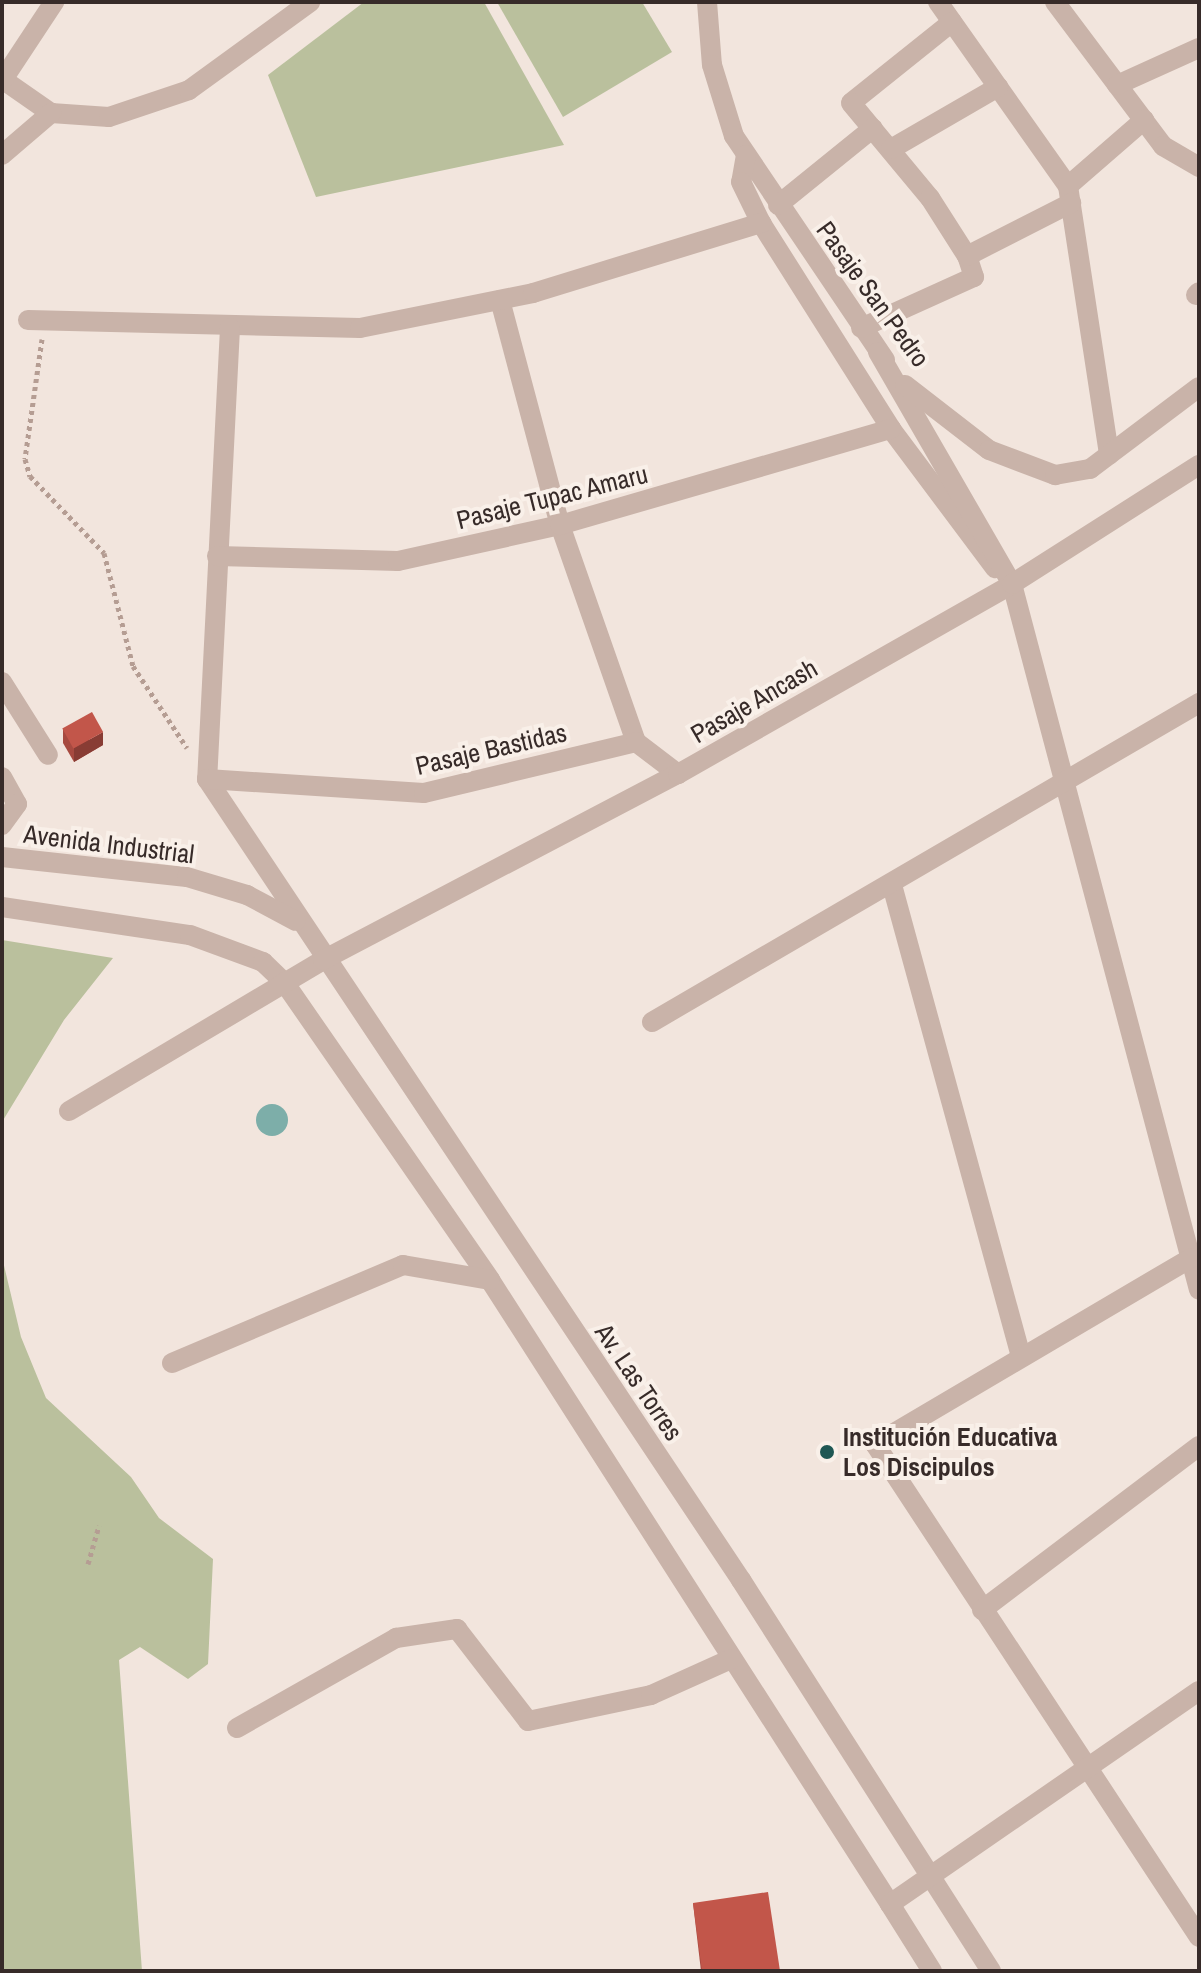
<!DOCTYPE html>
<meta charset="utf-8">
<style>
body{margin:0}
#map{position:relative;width:1201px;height:1973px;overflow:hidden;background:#f2e5dd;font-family:"Archivo Narrow",sans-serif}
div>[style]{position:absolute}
.green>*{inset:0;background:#bac09d}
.water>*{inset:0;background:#7daea9}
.round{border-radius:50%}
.path>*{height:5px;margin-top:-2.5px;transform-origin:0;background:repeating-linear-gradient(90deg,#b59d93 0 4px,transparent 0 8px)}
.minor>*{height:20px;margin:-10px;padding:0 10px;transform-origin:10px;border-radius:10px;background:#c9b3a9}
.wall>*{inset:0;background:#a74a40}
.shaded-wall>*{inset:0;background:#883c34}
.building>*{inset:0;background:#c2564a;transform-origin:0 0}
.dots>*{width:22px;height:22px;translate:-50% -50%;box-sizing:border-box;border:4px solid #f9f0e9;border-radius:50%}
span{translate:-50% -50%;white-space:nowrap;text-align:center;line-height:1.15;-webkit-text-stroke:8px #f9f0e9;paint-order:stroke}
.street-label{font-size:26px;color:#372b29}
.poi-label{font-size:26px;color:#372b29;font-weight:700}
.left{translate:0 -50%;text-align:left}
.frame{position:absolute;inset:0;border:4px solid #372b29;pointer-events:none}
</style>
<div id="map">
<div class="green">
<i style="clip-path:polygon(364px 2px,484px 2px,564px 145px,316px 197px,268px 75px)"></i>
<i style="clip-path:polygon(497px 2px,642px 2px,672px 52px,563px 117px)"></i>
<i style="clip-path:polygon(2px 940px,113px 958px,64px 1020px,2px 1122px)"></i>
<i style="clip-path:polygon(2px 1257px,21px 1337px,46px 1398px,131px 1477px,159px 1518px,213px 1559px,208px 1664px,188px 1679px,140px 1647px,119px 1660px,142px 1971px,2px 1971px)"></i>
</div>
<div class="water">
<i class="round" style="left:256px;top:1104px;width:32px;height:32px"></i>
</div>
<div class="path">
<i style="left:42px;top:339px;width:121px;rotate:98.1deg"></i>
<i style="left:25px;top:459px;width:18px;rotate:74deg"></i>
<i style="left:30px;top:476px;width:107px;rotate:46.1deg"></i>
<i style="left:104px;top:553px;width:117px;rotate:75.6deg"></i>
<i style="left:133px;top:666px;width:98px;rotate:56.6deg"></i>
<i style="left:88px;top:1564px;width:40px;rotate:-74deg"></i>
</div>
<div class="minor">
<i style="left:707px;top:2px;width:63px;rotate:85.5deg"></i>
<i style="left:712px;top:65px;width:74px;rotate:72.8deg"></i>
<i style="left:734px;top:136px;width:270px;rotate:56deg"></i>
<i style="left:938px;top:2px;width:225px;rotate:54.8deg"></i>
<i style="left:1068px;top:186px;width:272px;rotate:81.3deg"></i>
<i style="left:1055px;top:2px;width:180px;rotate:53.1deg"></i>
<i style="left:1163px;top:146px;width:42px;rotate:30.3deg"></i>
<i style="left:952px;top:22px;width:129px;rotate:141.3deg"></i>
<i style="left:851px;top:103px;width:124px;rotate:50.3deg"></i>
<i style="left:930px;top:198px;width:69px;rotate:57.5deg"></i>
<i style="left:2px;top:79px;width:60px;rotate:34.8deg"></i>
<i style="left:51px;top:113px;width:58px;rotate:3.9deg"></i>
<i style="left:109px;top:117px;width:84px;rotate:-18.6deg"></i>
<i style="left:189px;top:90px;width:150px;rotate:-36deg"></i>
<i style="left:2px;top:81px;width:95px;rotate:-56.6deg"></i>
<i style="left:1117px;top:85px;width:90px;rotate:-24.3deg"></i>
<i style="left:891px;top:149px;width:124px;rotate:-30.1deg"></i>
<i style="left:2px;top:155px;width:65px;rotate:-40.6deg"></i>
<i style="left:746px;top:155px;width:27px;rotate:100deg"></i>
<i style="left:741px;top:182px;width:46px;rotate:64deg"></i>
<i style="left:761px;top:223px;width:244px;rotate:57.7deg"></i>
<i style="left:891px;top:429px;width:174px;rotate:53.2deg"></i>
<i style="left:1068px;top:186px;width:101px;rotate:-41deg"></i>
<i style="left:778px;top:205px;width:122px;rotate:-39deg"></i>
<i style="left:1196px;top:295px;width:4px;rotate:-45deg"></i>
<i style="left:500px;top:300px;width:233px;rotate:75.1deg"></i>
<i style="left:560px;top:525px;width:230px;rotate:70.7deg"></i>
<i style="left:28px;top:320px;width:332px;rotate:1.4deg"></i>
<i style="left:360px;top:328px;width:177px;rotate:-11.4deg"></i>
<i style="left:533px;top:293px;width:239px;rotate:-17.1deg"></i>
<i style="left:230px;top:328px;width:452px;rotate:92.9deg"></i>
<i style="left:207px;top:779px;width:963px;rotate:56.31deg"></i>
<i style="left:741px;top:1580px;width:464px;rotate:57.4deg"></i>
<i style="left:861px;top:328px;width:124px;rotate:-24.3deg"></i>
<i style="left:974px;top:277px;width:22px;rotate:-108deg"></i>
<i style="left:967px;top:256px;width:117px;rotate:-27deg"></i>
<i style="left:878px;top:352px;width:268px;rotate:60deg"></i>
<i style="left:1012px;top:584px;width:730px;rotate:75.16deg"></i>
<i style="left:905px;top:385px;width:106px;rotate:37.7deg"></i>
<i style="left:989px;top:450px;width:71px;rotate:20.7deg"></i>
<i style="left:1055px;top:475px;width:36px;rotate:-10deg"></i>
<i style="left:1090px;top:469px;width:136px;rotate:-37deg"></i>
<i style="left:217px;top:556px;width:181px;rotate:1.6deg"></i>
<i style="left:398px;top:561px;width:166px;rotate:-12.5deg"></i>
<i style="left:560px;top:525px;width:345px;rotate:-16.2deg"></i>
<i style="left:2px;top:682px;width:86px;rotate:57.8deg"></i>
<i style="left:2px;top:777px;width:31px;rotate:61deg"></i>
<i style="left:17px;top:804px;width:26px;rotate:126deg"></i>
<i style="left:207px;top:779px;width:217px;rotate:3.7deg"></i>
<i style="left:424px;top:793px;width:218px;rotate:-13.5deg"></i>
<i style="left:636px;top:742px;width:53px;rotate:37.3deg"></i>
<i style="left:2px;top:857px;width:186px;rotate:6.2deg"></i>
<i style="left:187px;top:877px;width:63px;rotate:16.7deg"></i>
<i style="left:247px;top:895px;width:55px;rotate:28deg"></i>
<i style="left:892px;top:885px;width:485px;rotate:74.7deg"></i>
<i style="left:2px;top:907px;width:190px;rotate:8.5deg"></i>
<i style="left:190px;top:935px;width:78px;rotate:20.3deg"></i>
<i style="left:263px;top:962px;width:29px;rotate:44deg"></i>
<i style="left:284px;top:982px;width:362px;rotate:55.3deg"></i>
<i style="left:490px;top:1280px;width:741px;rotate:57.34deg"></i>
<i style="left:652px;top:1022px;width:633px;rotate:-30.25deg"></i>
<i style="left:69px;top:1111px;width:295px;rotate:-30.7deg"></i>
<i style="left:323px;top:960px;width:401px;rotate:-27.7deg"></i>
<i style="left:678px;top:774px;width:384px;rotate:-29.6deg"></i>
<i style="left:1012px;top:584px;width:222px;rotate:-32.5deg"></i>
<i style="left:1191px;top:1258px;width:367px;rotate:149.5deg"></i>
<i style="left:875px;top:1444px;width:590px;rotate:56.69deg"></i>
<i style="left:172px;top:1363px;width:251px;rotate:-23deg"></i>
<i style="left:403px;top:1265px;width:88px;rotate:9.8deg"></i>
<i style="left:982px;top:1610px;width:272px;rotate:-37.1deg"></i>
<i style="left:237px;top:1728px;width:183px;rotate:-29.5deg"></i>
<i style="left:396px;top:1638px;width:62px;rotate:-8.4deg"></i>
<i style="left:457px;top:1629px;width:116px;rotate:52.3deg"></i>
<i style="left:528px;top:1721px;width:126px;rotate:-11.9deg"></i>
<i style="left:651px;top:1695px;width:88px;rotate:-24.2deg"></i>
<i style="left:932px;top:1971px;width:79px;rotate:-122.1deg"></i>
<i style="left:890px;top:1904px;width:375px;rotate:-34.6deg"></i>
</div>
<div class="wall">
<i style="clip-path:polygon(63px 729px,103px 745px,74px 762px,63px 743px)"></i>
<i style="clip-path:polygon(693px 1903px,780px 1971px,701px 1971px)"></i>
</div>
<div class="shaded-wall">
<i style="clip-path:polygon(103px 732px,103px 745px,74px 762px,74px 748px)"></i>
</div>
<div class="building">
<i style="left:92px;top:712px;width:23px;height:34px;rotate:61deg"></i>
<i style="clip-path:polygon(768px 1892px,780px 1971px,702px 1971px,693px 1903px)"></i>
</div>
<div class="dots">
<i style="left:827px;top:1452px;background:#1f5753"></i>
</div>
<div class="street-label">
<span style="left:873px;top:294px;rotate:54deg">Pasaje San Pedro</span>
<span style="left:552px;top:497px;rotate:-14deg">Pasaje Tupac Amaru</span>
<span style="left:754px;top:701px;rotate:-30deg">Pasaje Ancash</span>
<span style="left:491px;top:749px;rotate:-13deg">Pasaje Bastidas</span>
<span style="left:109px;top:844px;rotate:7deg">Avenida Industrial</span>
<span style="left:639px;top:1382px;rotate:56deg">Av. Las Torres</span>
</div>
<div class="poi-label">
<span class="left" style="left:843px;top:1452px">Institución Educativa<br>Los Discipulos</span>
</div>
<div class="frame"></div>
</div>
